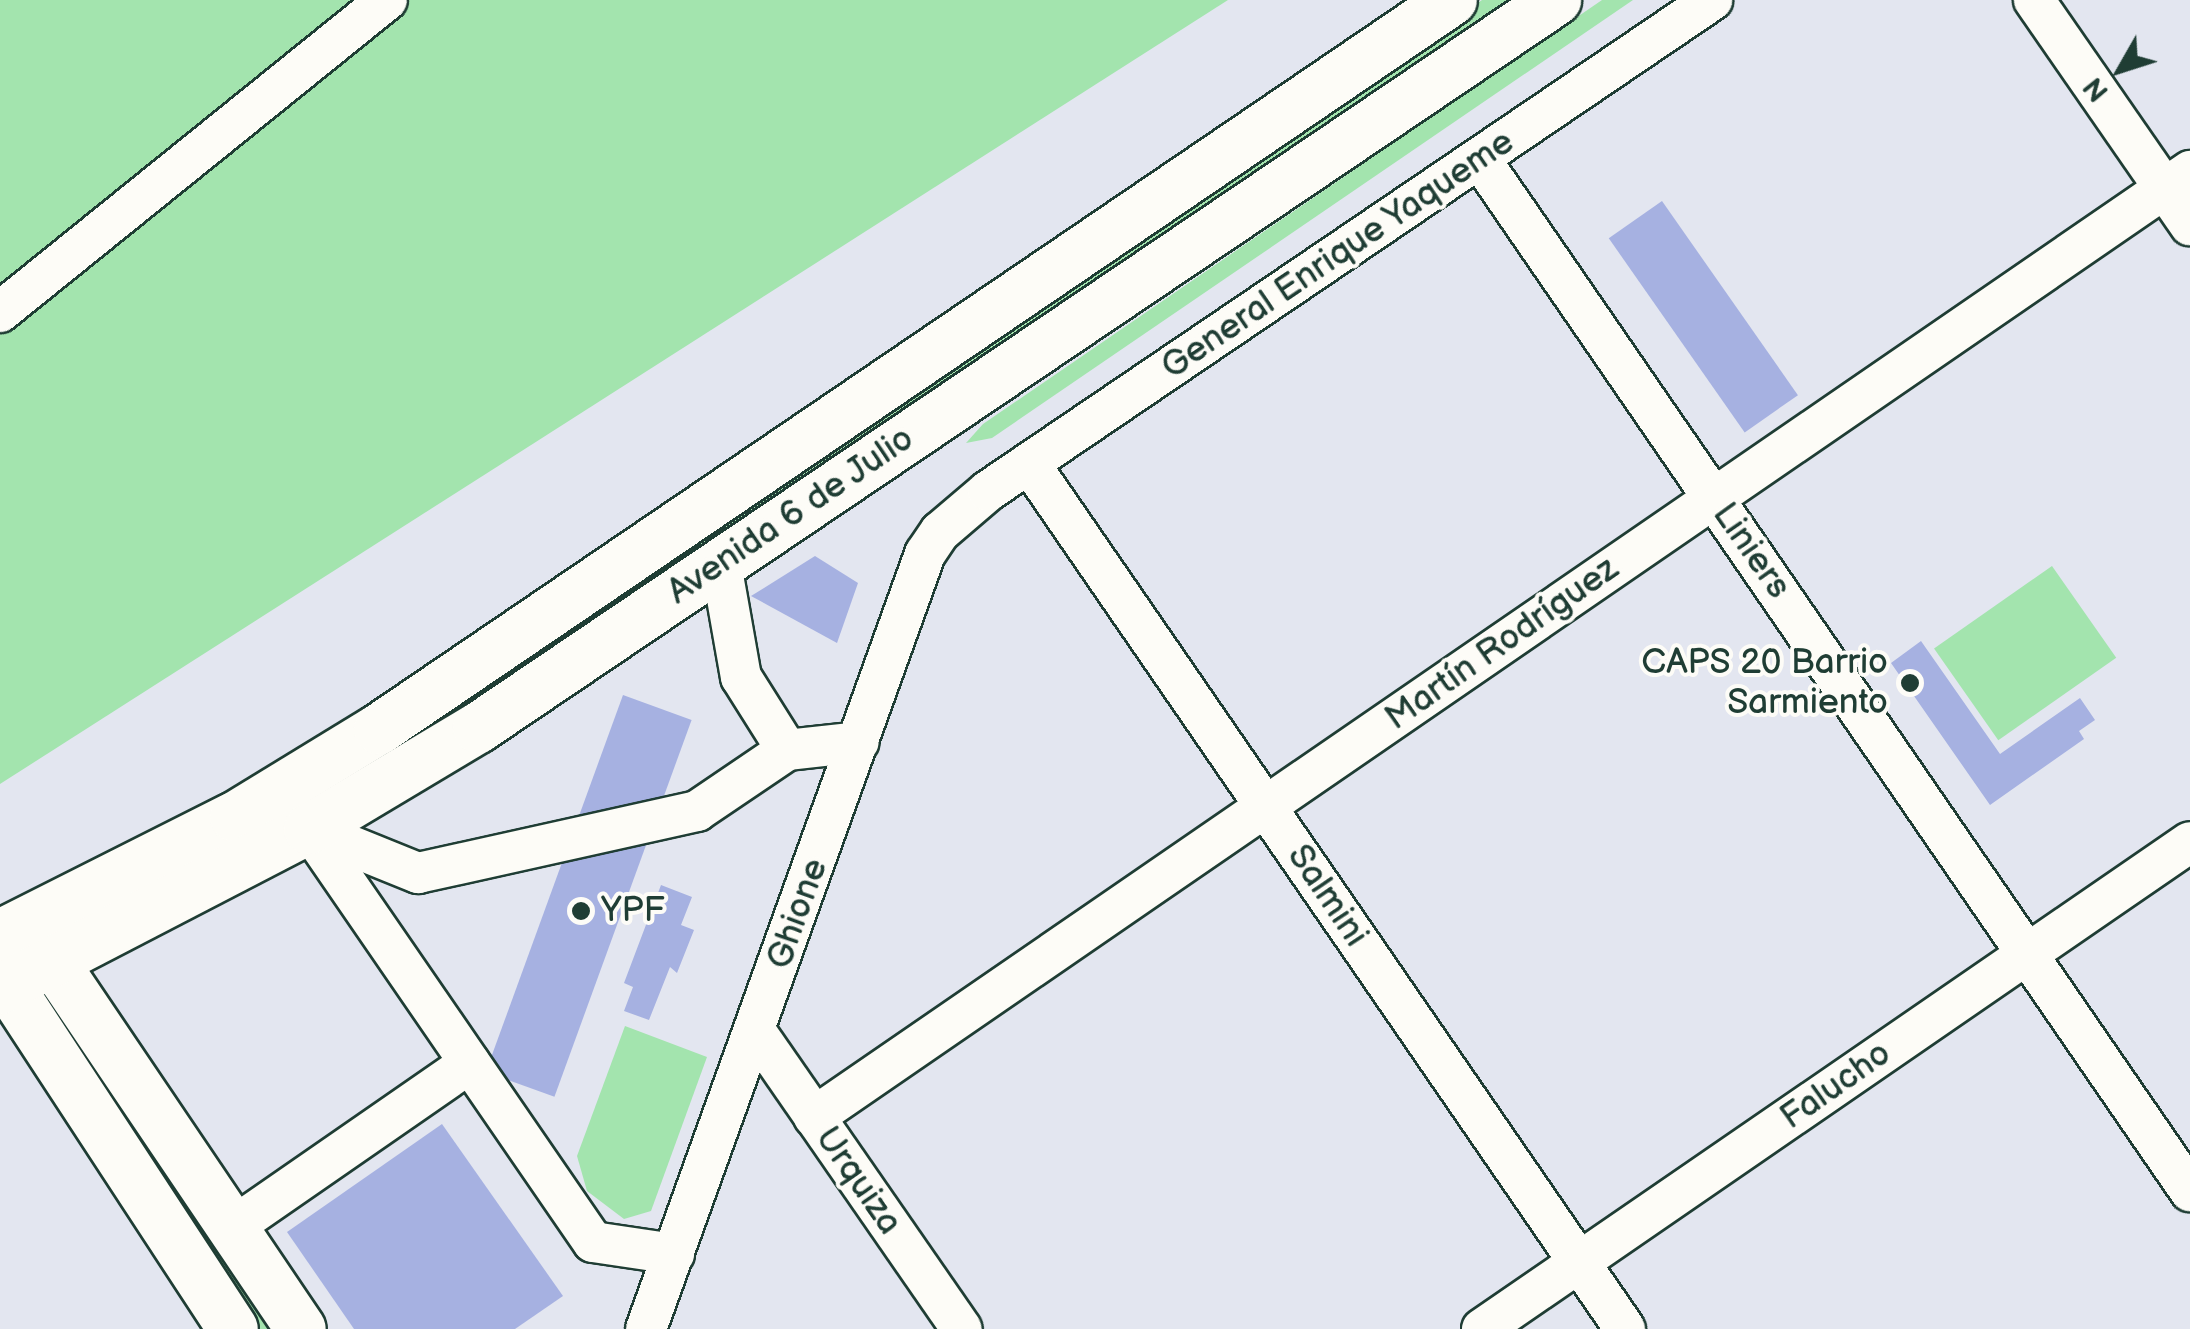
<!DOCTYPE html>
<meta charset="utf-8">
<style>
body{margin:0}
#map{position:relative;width:2190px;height:1329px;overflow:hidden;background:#e3e6f0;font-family:"Balsamiq Sans",sans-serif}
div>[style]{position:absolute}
.green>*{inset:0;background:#a3e4ae;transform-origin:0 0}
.building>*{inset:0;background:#a6b1e1;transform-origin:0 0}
.roads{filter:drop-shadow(2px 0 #1f3d34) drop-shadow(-2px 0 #1f3d34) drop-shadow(0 2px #1f3d34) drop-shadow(0 -2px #1f3d34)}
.minor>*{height:40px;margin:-20px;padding:0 20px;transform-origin:20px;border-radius:20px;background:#fdfcf7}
.major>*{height:50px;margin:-25px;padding:0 25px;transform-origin:25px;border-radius:25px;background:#fdfcf7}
.dots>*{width:28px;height:28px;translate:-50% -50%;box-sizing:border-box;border:5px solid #fdfcf7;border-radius:50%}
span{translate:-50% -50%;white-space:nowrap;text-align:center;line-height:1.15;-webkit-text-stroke:8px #fdfcf7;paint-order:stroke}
.street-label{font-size:35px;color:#1f3d34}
.poi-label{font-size:35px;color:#1f3d34}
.right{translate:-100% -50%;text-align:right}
.left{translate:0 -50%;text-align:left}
.north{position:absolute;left:2070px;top:20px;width:100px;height:100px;-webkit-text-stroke:8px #fdfcf7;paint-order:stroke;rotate:231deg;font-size:28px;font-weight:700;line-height:40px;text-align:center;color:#1f3d34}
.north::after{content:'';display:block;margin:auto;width:35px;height:45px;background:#1f3d34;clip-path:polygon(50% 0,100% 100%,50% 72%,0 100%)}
</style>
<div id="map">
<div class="green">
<i style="clip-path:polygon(0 0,1228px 0,0 784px)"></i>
<i style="clip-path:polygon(1482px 0,1514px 0,307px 814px,299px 803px)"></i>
<i style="clip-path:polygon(1602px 0,1633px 0,992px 438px,966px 443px,983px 424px)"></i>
<i style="left:2052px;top:566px;width:112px;height:144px;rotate:55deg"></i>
<i style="clip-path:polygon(60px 1006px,279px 1329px,257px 1329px,49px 1013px)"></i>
<i style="clip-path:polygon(625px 1026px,707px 1057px,651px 1211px,624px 1219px,587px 1191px,577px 1156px)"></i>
</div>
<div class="building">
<i style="left:1662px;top:201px;width:237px;height:65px;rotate:55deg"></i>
<i style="clip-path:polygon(815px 556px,858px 583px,837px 643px,751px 596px)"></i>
<i style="clip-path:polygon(1921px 641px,2000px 754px,2080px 698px,2095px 720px,2079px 731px,2084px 739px,1990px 805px,1891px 663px)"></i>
<i style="left:623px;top:695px;width:73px;height:401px;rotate:20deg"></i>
<i style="clip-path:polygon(661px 885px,692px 897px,681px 925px,694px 930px,677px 973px,670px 967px,649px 1020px,624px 1011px,633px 987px,624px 983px)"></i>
<i style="clip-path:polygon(442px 1124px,563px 1296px,515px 1329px,354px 1329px,287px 1232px)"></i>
</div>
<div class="roads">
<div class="minor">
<i style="left:2034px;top:0;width:274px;rotate:55.3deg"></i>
<i style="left:1480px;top:159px;width:1253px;rotate:55.47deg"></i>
<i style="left:0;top:312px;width:497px;rotate:-38.9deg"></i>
<i style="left:1029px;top:463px;width:1051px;rotate:55.46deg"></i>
<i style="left:721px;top:564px;width:115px;rotate:80deg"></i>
<i style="left:741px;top:677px;width:86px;rotate:57.8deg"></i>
<i style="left:309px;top:829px;width:118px;rotate:22deg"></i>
<i style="left:418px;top:873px;width:286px;rotate:-12.5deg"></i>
<i style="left:697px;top:811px;width:109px;rotate:-34.1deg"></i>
<i style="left:787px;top:750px;width:72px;rotate:-6.3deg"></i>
<i style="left:309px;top:829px;width:501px;rotate:55.49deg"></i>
<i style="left:593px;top:1242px;width:82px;rotate:8.4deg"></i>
<i style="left:756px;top:1032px;width:361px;rotate:55.3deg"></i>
<i style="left:814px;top:1117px;width:1670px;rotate:-34.51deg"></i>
<i style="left:233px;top:1227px;width:288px;rotate:-34.7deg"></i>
<i style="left:646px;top:1329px;width:824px;rotate:-70.2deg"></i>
<i style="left:925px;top:554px;width:27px;rotate:-56deg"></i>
<i style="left:940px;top:532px;width:63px;rotate:-40.5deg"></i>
<i style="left:988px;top:491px;width:875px;rotate:-34.14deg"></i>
<i style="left:1482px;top:1329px;width:859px;rotate:-34.52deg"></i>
</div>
<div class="major">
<i style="left:0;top:935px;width:263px;rotate:-26.7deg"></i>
<i style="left:235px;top:817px;width:169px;rotate:-31.4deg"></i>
<i style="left:379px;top:729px;width:1297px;rotate:-34.19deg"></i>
<i style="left:35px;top:935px;width:475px;rotate:56deg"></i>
<i style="left:0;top:973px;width:425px;rotate:56.8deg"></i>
<i style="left:0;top:989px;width:348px;rotate:-27.4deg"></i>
<i style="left:309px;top:829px;width:197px;rotate:-30.9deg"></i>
<i style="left:478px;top:728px;width:1301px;rotate:-34.03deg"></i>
</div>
</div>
<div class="dots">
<i style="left:1910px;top:683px;background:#1f3d34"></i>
<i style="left:581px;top:911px;background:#1f3d34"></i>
</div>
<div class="street-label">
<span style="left:1338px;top:255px;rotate:-34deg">General Enrique Yaqueme</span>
<span style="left:791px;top:516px;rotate:-34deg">Avenida 6 de Julio</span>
<span style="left:1751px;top:551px;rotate:55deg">Liniers</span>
<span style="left:1502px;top:644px;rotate:-35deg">Martín Rodríguez</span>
<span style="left:1327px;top:896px;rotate:56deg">Salmini</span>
<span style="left:798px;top:914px;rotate:-70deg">Ghione</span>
<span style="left:1836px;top:1086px;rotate:-35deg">Falucho</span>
<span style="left:858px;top:1181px;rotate:55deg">Urquiza</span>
</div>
<div class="poi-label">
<span class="right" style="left:1888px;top:683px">CAPS 20 Barrio<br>Sarmiento</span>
<span class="left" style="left:601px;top:911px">YPF</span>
</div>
<div class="north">N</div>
</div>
